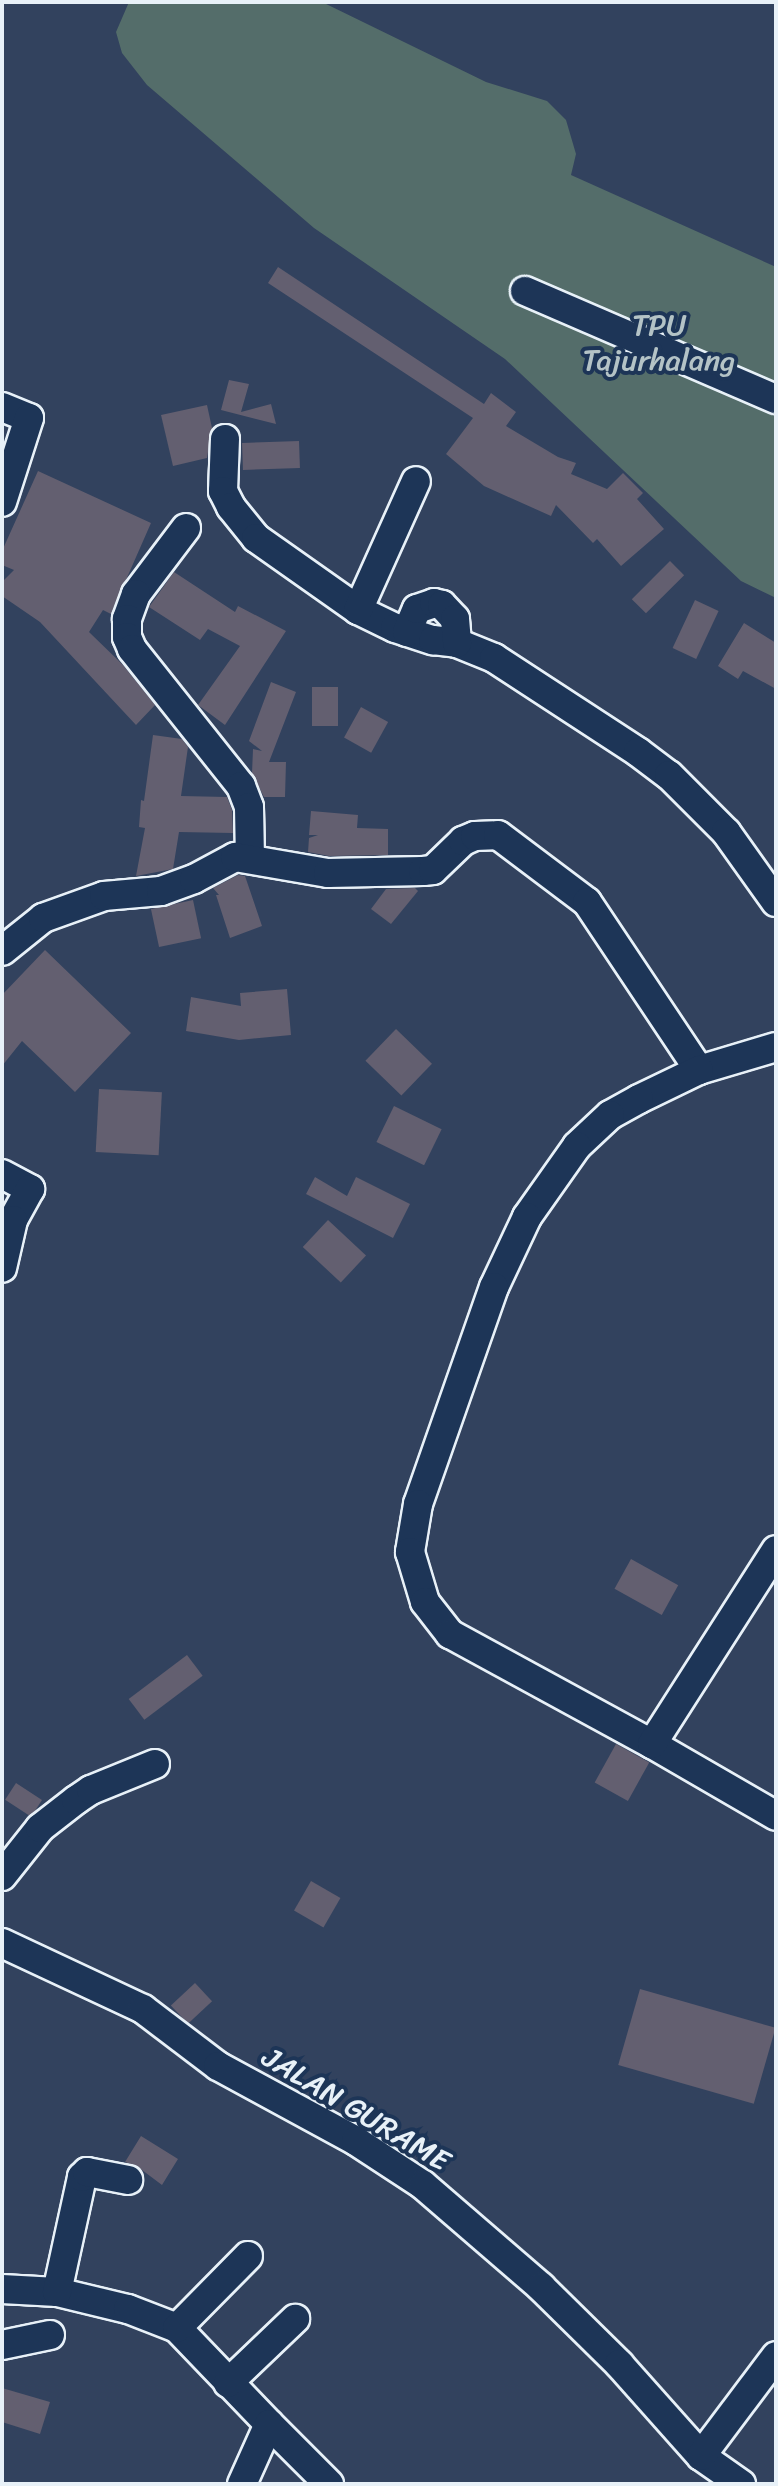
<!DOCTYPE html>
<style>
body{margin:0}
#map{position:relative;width:778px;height:2486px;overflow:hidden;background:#32425e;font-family:Sriracha,sans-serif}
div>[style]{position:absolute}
.green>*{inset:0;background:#546d6a}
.building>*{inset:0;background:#635f70;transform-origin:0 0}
.roads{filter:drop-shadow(2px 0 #e8f1f8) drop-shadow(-2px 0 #e8f1f8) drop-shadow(0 2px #e8f1f8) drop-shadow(0 -2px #e8f1f8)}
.minor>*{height:28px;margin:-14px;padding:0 14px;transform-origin:14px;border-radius:14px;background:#1d3557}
span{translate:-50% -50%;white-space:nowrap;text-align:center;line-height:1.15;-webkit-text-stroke:8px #1d3557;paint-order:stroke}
.park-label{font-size:30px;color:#b4c3c6}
.street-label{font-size:30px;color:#e8f1f8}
.frame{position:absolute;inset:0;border:4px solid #e8f1f8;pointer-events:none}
</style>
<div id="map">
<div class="green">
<i style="clip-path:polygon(129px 2px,322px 2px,486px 82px,547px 101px,566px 120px,576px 154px,571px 175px,776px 267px,776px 598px,741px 581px,505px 359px,314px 228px,147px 85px,122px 53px,116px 32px)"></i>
</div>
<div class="building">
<i style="clip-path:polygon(278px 267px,484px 404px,491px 393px,516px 412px,506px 426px,558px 457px,576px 463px,571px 474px,607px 489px,623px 473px,643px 493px,637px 499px,664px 529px,621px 566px,597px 539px,593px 543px,556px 505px,551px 516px,484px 486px,446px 454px,473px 418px,268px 283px)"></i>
<i style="clip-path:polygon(229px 380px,249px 384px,241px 412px,271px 404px,276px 424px,221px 410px)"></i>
<i style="clip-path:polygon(207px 405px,212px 428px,207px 458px,173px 466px,161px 415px)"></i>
<i style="left:299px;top:441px;width:27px;height:57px;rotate:88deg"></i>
<i style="clip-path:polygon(38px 471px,151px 523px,111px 614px,103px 610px,89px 632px,123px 665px,155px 705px,136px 725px,40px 622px,2px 596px,2px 582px,14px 570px,2px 565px,2px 551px)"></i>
<i style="left:670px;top:561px;width:20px;height:54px;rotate:45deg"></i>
<i style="clip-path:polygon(174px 572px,235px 612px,238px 606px,286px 631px,225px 725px,198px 705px,240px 646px,208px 629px,200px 640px,149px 607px)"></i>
<i style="left:695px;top:600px;width:26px;height:53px;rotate:25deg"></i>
<i style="clip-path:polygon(744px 623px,776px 643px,776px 689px,743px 671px,738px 679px,718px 666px)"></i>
<i style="clip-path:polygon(271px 682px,296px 692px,269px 762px,286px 762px,285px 797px,264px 797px,252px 773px,253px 749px,262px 751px,249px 741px)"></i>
<i style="left:312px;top:687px;width:26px;height:39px"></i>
<i style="left:361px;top:707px;width:31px;height:35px;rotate:29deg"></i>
<i style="clip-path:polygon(153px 735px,182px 739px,188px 747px,181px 796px,227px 797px,232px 810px,233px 833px,179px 832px,173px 869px,136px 876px,145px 828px,139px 827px,141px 800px,144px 801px)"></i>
<i style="clip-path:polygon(311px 811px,358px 815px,357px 828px,388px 829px,388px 855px,329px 856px,308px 852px,309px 838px,318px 835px,309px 835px)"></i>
<i style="clip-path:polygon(238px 875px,245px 876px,262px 926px,230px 938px,216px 895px,219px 895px,213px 888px)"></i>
<i style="clip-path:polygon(415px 888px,418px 891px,391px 924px,371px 909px,386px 889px)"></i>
<i style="left:193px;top:900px;width:39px;height:43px;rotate:78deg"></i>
<i style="clip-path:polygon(45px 950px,131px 1033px,75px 1092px,22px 1041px,2px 1066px,2px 995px)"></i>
<i style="clip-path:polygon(287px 989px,291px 1035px,239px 1040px,186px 1031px,191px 997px,241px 1006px,240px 993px)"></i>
<i style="left:396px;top:1029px;width:50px;height:44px;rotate:44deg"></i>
<i style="left:99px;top:1089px;width:63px;height:63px;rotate:3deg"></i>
<i style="left:394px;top:1106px;width:53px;height:40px;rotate:26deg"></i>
<i style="clip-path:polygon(315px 1177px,347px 1196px,356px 1177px,410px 1204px,393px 1238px,306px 1194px)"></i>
<i style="left:328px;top:1220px;width:52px;height:37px;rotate:43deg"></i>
<i style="left:631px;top:1559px;width:54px;height:34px;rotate:29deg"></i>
<i style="left:187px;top:1655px;width:26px;height:73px;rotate:53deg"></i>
<i style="left:616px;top:1744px;width:38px;height:44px;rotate:29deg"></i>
<i style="left:16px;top:1783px;width:31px;height:20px;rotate:33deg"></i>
<i style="left:311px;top:1881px;width:34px;height:34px;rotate:30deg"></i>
<i style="left:195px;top:1983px;width:25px;height:33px;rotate:47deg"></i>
<i style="left:640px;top:1989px;width:141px;height:79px;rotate:16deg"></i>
<i style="clip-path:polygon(141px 2136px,178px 2159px,162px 2185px,138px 2167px,125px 2162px)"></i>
<i style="clip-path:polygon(2px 2388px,50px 2402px,40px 2434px,2px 2422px)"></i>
</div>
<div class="roads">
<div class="minor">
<i style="left:525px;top:291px;width:273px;rotate:23.3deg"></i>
<i style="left:2px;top:407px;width:29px;rotate:22deg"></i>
<i style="left:29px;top:418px;width:88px;rotate:107.8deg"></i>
<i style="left:225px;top:439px;width:52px;rotate:92.2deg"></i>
<i style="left:223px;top:491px;width:18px;rotate:63deg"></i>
<i style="left:231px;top:507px;width:40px;rotate:51deg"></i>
<i style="left:256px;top:538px;width:125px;rotate:35.2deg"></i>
<i style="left:358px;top:610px;width:41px;rotate:25.9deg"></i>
<i style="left:395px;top:628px;width:40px;rotate:18deg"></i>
<i style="left:433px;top:640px;width:24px;rotate:7deg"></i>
<i style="left:457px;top:643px;width:40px;rotate:22deg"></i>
<i style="left:494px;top:658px;width:172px;rotate:33.1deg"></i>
<i style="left:638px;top:752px;width:39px;rotate:37deg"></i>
<i style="left:669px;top:775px;width:81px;rotate:45deg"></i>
<i style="left:726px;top:832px;width:86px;rotate:54.5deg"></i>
<i style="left:186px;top:528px;width:83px;rotate:127.1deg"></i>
<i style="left:136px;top:594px;width:27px;rotate:110deg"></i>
<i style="left:127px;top:619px;width:18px;rotate:90deg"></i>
<i style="left:127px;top:637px;width:13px;rotate:67deg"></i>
<i style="left:132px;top:649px;width:175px;rotate:51.5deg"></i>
<i style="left:241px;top:786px;width:22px;rotate:69deg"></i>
<i style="left:249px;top:807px;width:50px;rotate:88.9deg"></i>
<i style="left:358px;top:610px;width:141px;rotate:-65.8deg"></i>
<i style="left:407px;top:632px;width:25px;rotate:-67deg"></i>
<i style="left:417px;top:609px;width:18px;rotate:-19deg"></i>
<i style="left:434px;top:603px;width:8px;rotate:14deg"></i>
<i style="left:442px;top:605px;width:19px;rotate:47deg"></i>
<i style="left:455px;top:619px;width:24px;rotate:85deg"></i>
<i style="left:2px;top:951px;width:53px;rotate:-38.8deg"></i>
<i style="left:43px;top:918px;width:65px;rotate:-19.8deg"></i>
<i style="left:104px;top:896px;width:57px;rotate:-5deg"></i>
<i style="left:161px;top:891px;width:35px;rotate:-20deg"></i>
<i style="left:194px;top:879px;width:47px;rotate:-28.2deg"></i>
<i style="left:235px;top:857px;width:94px;rotate:9.8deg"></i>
<i style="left:328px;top:873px;width:95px;rotate:-1.2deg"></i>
<i style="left:423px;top:871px;width:10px;rotate:-6deg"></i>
<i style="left:433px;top:870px;width:42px;rotate:-44deg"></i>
<i style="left:463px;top:841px;width:13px;rotate:-23deg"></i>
<i style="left:475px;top:836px;width:23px;rotate:-2deg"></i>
<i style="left:498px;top:835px;width:111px;rotate:37deg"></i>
<i style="left:587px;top:902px;width:202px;rotate:56.3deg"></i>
<i style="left:776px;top:1047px;width:80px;rotate:163.4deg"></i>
<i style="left:699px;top:1070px;width:67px;rotate:154.2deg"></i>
<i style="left:639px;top:1099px;width:33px;rotate:151deg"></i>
<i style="left:610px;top:1115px;width:45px;rotate:136.8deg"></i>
<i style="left:577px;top:1146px;width:87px;rotate:125.2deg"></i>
<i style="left:527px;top:1217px;width:77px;rotate:115.2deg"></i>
<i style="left:494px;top:1287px;width:230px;rotate:109.3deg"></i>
<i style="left:418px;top:1504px;width:49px;rotate:99.5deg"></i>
<i style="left:410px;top:1552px;width:52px;rotate:73.3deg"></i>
<i style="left:425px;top:1602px;width:41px;rotate:52deg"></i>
<i style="left:450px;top:1634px;width:230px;rotate:28.6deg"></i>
<i style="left:652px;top:1744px;width:143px;rotate:30.1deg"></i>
<i style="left:2px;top:1174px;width:32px;rotate:28deg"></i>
<i style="left:30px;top:1189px;width:35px;rotate:119deg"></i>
<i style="left:13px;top:1220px;width:49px;rotate:102.9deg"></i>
<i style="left:652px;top:1744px;width:230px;rotate:-57.4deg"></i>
<i style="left:2px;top:1876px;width:61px;rotate:-51.6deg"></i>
<i style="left:40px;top:1828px;width:46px;rotate:-37.9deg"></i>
<i style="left:76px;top:1800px;width:18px;rotate:-34deg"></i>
<i style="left:91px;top:1790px;width:69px;rotate:-22.1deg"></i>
<i style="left:2px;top:1943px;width:156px;rotate:25.1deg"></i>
<i style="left:143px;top:2009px;width:94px;rotate:37.2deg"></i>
<i style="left:218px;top:2066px;width:157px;rotate:28.5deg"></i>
<i style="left:356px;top:2141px;width:80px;rotate:33.3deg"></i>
<i style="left:423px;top:2185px;width:156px;rotate:40.8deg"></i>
<i style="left:541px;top:2287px;width:110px;rotate:44.6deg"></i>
<i style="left:619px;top:2364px;width:123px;rotate:48.3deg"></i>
<i style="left:701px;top:2456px;width:49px;rotate:35deg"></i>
<i style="left:2px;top:2289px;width:55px;rotate:3.1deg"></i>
<i style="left:57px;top:2292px;width:73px;rotate:13.5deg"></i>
<i style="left:128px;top:2309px;width:53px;rotate:21.2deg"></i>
<i style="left:177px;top:2328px;width:133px;rotate:46.2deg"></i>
<i style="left:269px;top:2424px;width:66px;rotate:114.2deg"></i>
<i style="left:57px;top:2292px;width:118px;rotate:-77.7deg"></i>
<i style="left:82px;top:2177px;width:7px;rotate:-45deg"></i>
<i style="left:87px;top:2172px;width:42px;rotate:11deg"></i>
<i style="left:177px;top:2328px;width:101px;rotate:-45.4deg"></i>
<i style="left:2px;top:2345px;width:49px;rotate:-11.8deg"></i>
<i style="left:228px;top:2383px;width:93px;rotate:-43.7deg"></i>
<i style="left:269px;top:2424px;width:85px;rotate:45deg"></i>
<i style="left:701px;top:2456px;width:125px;rotate:-53.1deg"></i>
</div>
</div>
<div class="park-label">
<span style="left:659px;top:342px">TPU<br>Tajurhalang</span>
</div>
<div class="street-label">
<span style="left:356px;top:2109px;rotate:31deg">JALAN GURAME</span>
</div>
<div class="frame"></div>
</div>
